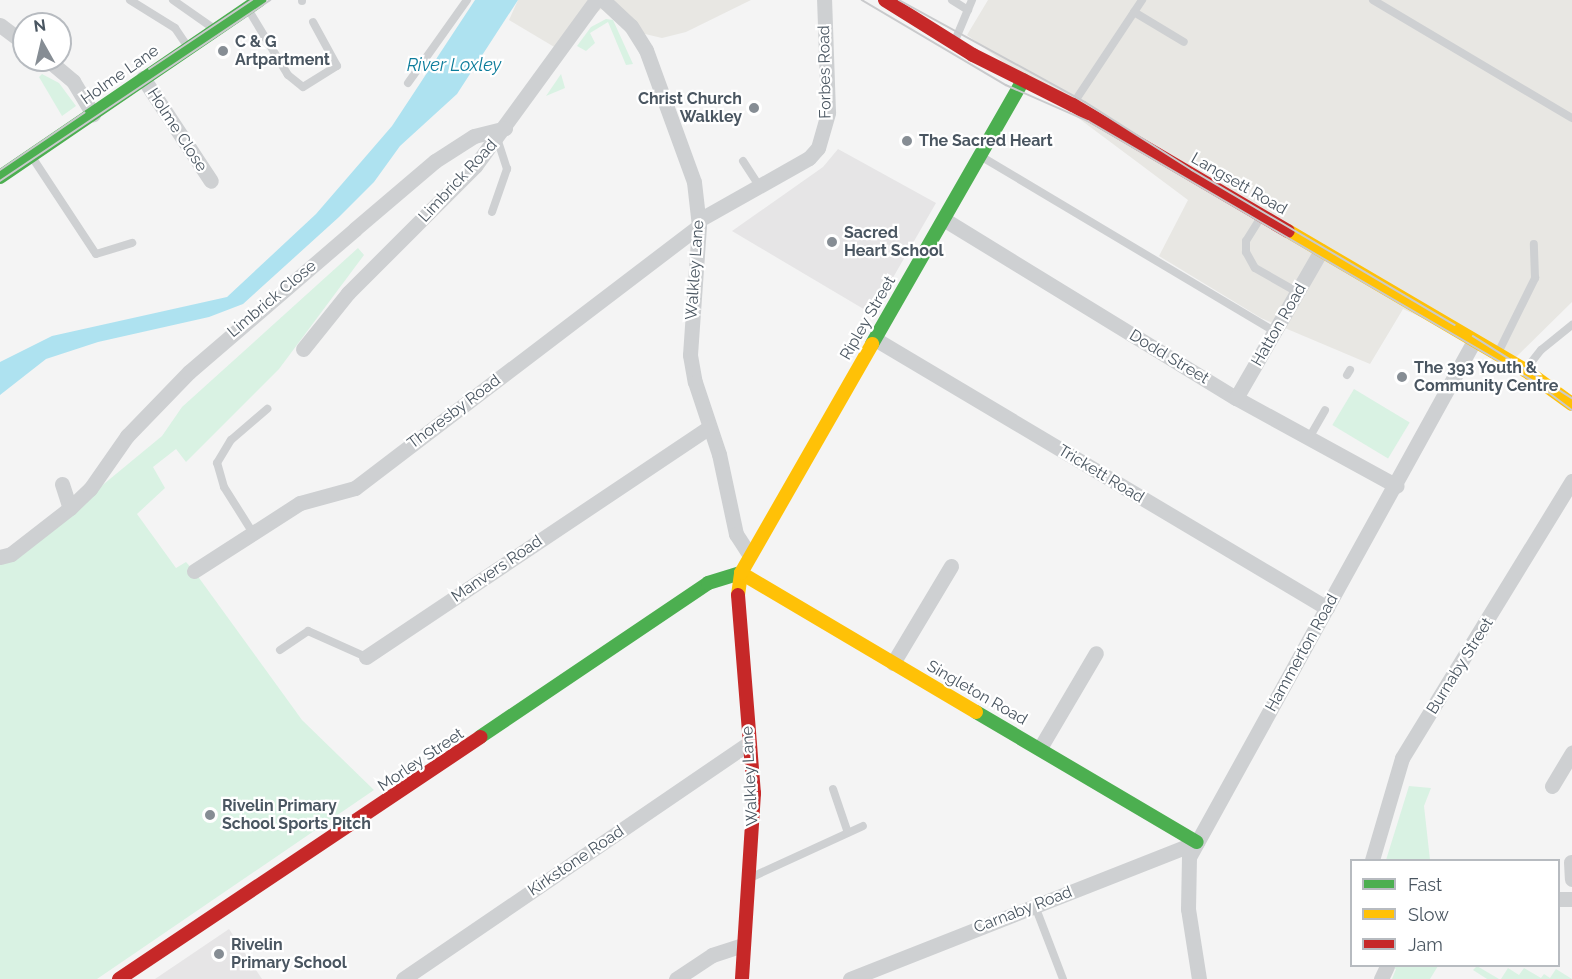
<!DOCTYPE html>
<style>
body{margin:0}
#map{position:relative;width:1572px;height:979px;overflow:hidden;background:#f4f4f4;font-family:Raleway,sans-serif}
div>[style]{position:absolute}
.commercial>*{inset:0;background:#e8e7e3}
.education>*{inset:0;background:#e6e5e6}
.green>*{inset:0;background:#d9f2e3;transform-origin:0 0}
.water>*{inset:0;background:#aee2f0}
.lane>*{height:8px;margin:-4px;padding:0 4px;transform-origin:4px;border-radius:4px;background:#ced0d2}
.street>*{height:15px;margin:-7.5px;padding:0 7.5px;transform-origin:7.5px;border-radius:7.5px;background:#ced0d2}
.fast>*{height:14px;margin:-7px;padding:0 7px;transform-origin:7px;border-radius:7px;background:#4caf50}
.slow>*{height:14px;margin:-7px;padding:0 7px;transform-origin:7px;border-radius:7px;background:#ffc107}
.jam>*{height:14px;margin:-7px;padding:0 7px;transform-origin:7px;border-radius:7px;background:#c62828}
.tram>*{height:1.5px;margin:-0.75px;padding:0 0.75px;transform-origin:0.75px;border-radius:0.75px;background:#c9cacc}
.dots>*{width:16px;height:16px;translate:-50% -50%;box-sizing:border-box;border:3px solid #fff;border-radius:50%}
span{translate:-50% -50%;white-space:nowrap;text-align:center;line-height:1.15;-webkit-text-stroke:4.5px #fff;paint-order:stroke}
.poi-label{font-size:16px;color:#4a5661;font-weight:700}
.left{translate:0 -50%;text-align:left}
.right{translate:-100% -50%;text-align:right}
.street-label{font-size:16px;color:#4a5661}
.water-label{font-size:18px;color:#0c7c9b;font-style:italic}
.legend{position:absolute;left:1350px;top:859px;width:210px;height:108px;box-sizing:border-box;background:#fff;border:2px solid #b7bbc0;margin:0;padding:8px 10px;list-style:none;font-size:18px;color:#4a5661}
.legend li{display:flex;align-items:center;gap:12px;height:30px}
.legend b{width:30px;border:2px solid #b7bbc0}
.north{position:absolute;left:12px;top:12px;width:60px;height:60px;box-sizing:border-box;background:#fff;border:2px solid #b7bbc0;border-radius:50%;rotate:352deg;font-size:16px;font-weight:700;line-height:24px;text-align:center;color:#4a5661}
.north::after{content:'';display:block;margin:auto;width:21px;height:27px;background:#868d94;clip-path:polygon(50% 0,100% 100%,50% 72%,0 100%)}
</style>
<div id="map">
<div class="commercial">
<i style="clip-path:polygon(518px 0,751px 0,686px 32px,662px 38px,645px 34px,601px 9px,556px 48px,509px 20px)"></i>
<i style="clip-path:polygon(988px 0,1572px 0,1572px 302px,1514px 359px,1403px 309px,1370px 364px,1261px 318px,1159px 256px,1188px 200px,967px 35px)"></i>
</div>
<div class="education">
<i style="clip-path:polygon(838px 149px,936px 203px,872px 314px,732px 231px,823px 167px)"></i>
<i style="clip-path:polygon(229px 929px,262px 979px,155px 979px)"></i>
</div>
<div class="green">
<i style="clip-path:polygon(606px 19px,613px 20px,633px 64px,626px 65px,608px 22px,590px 33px,595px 43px,586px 51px,577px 46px,591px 27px)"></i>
<i style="clip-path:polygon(42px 74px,59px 83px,76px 106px,62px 116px,39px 77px)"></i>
<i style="clip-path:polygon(561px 74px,565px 88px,546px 96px)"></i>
<i style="clip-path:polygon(358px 248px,364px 255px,279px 369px,186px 462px,176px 449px,153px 467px,165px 488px,137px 514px,176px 568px,186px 562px,194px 571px,302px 720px,374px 790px,97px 979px,0 979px,0 563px,13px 559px,162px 436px,182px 407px)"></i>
<i style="left:1354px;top:389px;width:65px;height:42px;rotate:31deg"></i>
<i style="clip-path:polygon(1409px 786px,1431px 788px,1424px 806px,1430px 860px,1436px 860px,1386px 860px)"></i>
<i style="clip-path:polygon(1389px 966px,1438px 966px,1430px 979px,1392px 979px,1396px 969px)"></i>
<i style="clip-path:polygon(1477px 966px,1499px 979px,1487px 979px,1473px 970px)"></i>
<i style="clip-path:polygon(1508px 968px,1519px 975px,1524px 968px,1541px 978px,1544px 974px,1550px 978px,1556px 969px,1572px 979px,1501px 979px)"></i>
</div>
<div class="water">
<i style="clip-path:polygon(475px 0,518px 0,457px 94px,400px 146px,374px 182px,339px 217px,243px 304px,209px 317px,98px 342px,46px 359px,0 395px,0 362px,52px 336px,227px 297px,316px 214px,392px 126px)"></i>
</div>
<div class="lane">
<i style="left:130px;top:0;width:53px;rotate:31.9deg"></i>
<i style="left:175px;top:28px;width:23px;rotate:56deg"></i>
<i style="left:173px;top:0;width:49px;rotate:35deg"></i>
<i style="left:302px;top:0;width:1px;rotate:90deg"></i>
<i style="left:952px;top:0;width:19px;rotate:32deg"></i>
<i style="left:1373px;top:0;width:231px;rotate:30.7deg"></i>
<i style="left:248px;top:9px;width:77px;rotate:58.8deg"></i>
<i style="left:288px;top:75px;width:19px;rotate:39deg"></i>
<i style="left:303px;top:87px;width:40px;rotate:-32deg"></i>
<i style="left:337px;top:66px;width:50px;rotate:-118.6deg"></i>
<i style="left:1134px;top:12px;width:58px;rotate:31deg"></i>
<i style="left:954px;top:43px;width:47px;rotate:-67.3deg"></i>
<i style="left:408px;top:83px;width:102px;rotate:-54.6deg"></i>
<i style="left:1073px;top:104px;width:125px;rotate:-56.4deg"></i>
<i style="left:32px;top:157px;width:116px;rotate:56.6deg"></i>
<i style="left:96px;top:254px;width:38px;rotate:-17deg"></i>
<i style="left:982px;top:157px;width:341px;rotate:30.8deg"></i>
<i style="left:743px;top:161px;width:30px;rotate:57deg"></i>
<i style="left:492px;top:212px;width:46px;rotate:-70.8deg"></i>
<i style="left:507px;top:169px;width:32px;rotate:-108deg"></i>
<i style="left:1261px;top:217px;width:28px;rotate:122deg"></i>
<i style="left:1246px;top:241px;width:11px;rotate:90deg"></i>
<i style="left:1246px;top:252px;width:18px;rotate:61deg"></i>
<i style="left:1255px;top:268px;width:48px;rotate:29.7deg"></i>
<i style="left:1498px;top:353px;width:84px;rotate:-63.7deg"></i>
<i style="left:1535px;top:278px;width:34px;rotate:-92deg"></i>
<i style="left:1526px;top:369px;width:24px;rotate:-52deg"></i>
<i style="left:1541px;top:350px;width:40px;rotate:-39deg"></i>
<i style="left:1347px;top:375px;width:6px;rotate:-59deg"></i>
<i style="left:1309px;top:438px;width:32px;rotate:-60deg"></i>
<i style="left:253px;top:533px;width:54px;rotate:-122.2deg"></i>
<i style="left:224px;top:487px;width:25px;rotate:-106deg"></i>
<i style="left:217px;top:463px;width:27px;rotate:-59deg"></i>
<i style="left:231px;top:440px;width:48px;rotate:-40.7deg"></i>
<i style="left:280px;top:650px;width:34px;rotate:-34deg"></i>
<i style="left:308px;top:631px;width:64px;rotate:24.1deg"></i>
<i style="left:833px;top:789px;width:46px;rotate:71.2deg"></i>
<i style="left:752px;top:877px;width:122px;rotate:-24.7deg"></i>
<i style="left:1035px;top:906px;width:78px;rotate:69deg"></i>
</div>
<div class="street">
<i style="left:603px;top:0;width:38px;rotate:43deg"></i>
<i style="left:631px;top:26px;width:28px;rotate:58deg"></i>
<i style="left:646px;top:50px;width:140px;rotate:70deg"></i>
<i style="left:694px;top:182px;width:44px;rotate:83.5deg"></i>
<i style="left:699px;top:226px;width:129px;rotate:94deg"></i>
<i style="left:690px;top:355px;width:27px;rotate:80deg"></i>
<i style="left:695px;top:382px;width:76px;rotate:71.6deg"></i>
<i style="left:719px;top:454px;width:82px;rotate:78deg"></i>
<i style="left:736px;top:534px;width:24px;rotate:57deg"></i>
<i style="left:0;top:25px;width:30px;rotate:37deg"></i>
<i style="left:48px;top:60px;width:33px;rotate:40deg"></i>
<i style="left:73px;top:81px;width:39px;rotate:59deg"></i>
<i style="left:143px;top:78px;width:123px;rotate:56.6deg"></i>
<i style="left:699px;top:220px;width:126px;rotate:-29.4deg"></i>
<i style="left:809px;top:158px;width:13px;rotate:-48deg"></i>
<i style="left:818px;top:148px;width:37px;rotate:-74deg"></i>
<i style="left:828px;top:112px;width:112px;rotate:-92deg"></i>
<i style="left:945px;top:220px;width:341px;rotate:31.5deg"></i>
<i style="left:1236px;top:398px;width:183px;rotate:28.7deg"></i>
<i style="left:875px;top:339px;width:526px;rotate:30.76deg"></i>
<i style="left:303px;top:349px;width:72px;rotate:-51.2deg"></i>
<i style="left:348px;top:293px;width:180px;rotate:-45deg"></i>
<i style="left:475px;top:166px;width:205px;rotate:-53.9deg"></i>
<i style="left:1236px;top:398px;width:170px;rotate:-60deg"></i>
<i style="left:62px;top:484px;width:25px;rotate:72deg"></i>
<i style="left:0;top:557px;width:11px;rotate:-15deg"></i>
<i style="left:11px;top:554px;width:75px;rotate:-37.9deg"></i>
<i style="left:70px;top:508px;width:28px;rotate:-44deg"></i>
<i style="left:90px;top:489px;width:65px;rotate:-55.1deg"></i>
<i style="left:127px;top:436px;width:89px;rotate:-45.9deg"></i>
<i style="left:189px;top:372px;width:219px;rotate:-40.7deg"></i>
<i style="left:355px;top:229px;width:105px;rotate:-40.4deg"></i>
<i style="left:435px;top:161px;width:46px;rotate:-32.7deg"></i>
<i style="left:474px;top:136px;width:32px;rotate:-14deg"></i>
<i style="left:194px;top:571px;width:126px;rotate:-32.7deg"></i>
<i style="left:300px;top:503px;width:57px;rotate:-15.3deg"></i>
<i style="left:355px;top:488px;width:432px;rotate:-37.3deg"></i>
<i style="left:366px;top:657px;width:413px;rotate:-33.8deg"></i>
<i style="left:893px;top:663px;width:113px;rotate:-59.1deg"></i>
<i style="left:1040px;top:748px;width:110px;rotate:-59.5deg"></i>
<i style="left:1552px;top:786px;width:39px;rotate:-59deg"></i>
<i style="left:1372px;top:860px;width:106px;rotate:-73.6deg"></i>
<i style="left:1402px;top:758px;width:325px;rotate:-58.5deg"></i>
<i style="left:1571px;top:862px;width:17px;rotate:87deg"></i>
<i style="left:1558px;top:899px;width:14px"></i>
<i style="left:403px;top:979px;width:419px;rotate:-34.3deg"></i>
<i style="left:676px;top:979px;width:43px;rotate:-33.7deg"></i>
<i style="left:712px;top:955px;width:32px;rotate:-18deg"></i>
<i style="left:850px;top:979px;width:373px;rotate:-21.5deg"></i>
<i style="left:1199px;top:979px;width:71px;rotate:-98.9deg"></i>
<i style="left:1188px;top:909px;width:52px;rotate:-88.9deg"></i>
<i style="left:1189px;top:857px;width:589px;rotate:-61.09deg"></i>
<i style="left:1381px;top:979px;width:14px;rotate:-65deg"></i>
</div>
<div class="fast">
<i style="left:0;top:177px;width:314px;rotate:-34.3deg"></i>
<i style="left:872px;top:344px;width:304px;rotate:-60.2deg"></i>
<i style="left:976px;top:712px;width:256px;rotate:30.5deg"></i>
<i style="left:480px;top:737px;width:275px;rotate:-34deg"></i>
<i style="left:708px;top:583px;width:34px;rotate:-17deg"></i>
</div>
<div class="slow">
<i style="left:1288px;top:231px;width:275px;rotate:30.4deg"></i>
<i style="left:1525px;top:370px;width:58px;rotate:35.9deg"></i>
<i style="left:741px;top:573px;width:273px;rotate:30.6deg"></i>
<i style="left:738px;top:595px;width:22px;rotate:-82deg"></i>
<i style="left:741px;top:573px;width:264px;rotate:-60.2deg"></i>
</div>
<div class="jam">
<i style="left:885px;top:0;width:104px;rotate:32deg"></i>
<i style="left:973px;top:55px;width:112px;rotate:26.6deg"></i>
<i style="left:1073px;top:105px;width:249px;rotate:30.4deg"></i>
<i style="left:738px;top:595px;width:199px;rotate:85.4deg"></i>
<i style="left:754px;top:793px;width:186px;rotate:93.7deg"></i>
<i style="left:119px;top:979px;width:435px;rotate:-33.8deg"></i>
</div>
<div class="tram">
<i style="left:862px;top:0;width:167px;rotate:30.6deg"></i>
<i style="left:1006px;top:85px;width:90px;rotate:23.7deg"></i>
<i style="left:1088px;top:121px;width:518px;rotate:30.28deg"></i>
<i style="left:1535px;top:382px;width:46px;rotate:37.1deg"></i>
<i style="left:899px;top:0;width:212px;rotate:28.7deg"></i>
<i style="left:1085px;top:102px;width:127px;rotate:32.4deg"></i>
<i style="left:1192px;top:170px;width:305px;rotate:30.5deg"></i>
<i style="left:149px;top:69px;width:124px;rotate:-33.8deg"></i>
<i style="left:0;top:170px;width:102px;rotate:-34.2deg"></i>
<i style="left:0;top:181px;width:325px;rotate:-33.8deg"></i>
<i style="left:1473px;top:336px;width:117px;rotate:32.1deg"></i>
</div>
<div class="dots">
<i style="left:223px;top:51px;background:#868d94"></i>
<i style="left:754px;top:108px;background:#868d94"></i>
<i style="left:907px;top:141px;background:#868d94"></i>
<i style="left:832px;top:242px;background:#868d94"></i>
<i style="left:1402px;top:377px;background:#868d94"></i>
<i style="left:210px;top:815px;background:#868d94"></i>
<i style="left:219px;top:954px;background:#868d94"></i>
</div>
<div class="poi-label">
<span class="left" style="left:235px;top:51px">C &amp; G<br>Artpartment</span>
<span class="right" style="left:742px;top:108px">Christ Church<br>Walkley</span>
<span class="left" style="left:919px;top:141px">The Sacred Heart</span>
<span class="left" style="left:844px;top:242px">Sacred<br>Heart School</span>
<span class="left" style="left:1414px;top:377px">The 393 Youth &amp;<br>Community Centre</span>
<span class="left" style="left:222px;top:815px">Rivelin Primary<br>School Sports Pitch</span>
<span class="left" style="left:231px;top:954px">Rivelin<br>Primary School</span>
</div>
<div class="street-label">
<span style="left:825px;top:72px;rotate:-91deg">Forbes Road</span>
<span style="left:120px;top:75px;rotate:-35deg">Holme Lane</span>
<span style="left:177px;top:130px;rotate:57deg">Holme Close</span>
<span style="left:458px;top:181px;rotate:-47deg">Limbrick Road</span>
<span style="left:1239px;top:184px;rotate:30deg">Langsett Road</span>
<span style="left:695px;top:270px;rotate:-86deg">Walkley Lane</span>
<span style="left:272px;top:299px;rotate:-40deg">Limbrick Close</span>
<span style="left:868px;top:318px;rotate:-60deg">Ripley Street</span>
<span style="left:1279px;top:325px;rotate:-60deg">Hatton Road</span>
<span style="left:1169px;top:357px;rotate:31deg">Dodd Street</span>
<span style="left:454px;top:412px;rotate:-37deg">Thoresby Road</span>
<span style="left:1101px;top:474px;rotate:31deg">Trickett Road</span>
<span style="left:497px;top:569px;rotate:-34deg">Manvers Road</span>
<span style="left:1302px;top:653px;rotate:-61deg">Hammerton Road</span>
<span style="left:1460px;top:666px;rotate:-58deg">Burnaby Street</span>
<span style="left:977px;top:693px;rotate:30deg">Singleton Road</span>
<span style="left:421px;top:760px;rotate:-34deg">Morley Street</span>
<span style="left:750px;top:776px;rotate:-93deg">Walkley Lane</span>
<span style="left:576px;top:861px;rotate:-34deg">Kirkstone Road</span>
<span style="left:1023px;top:910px;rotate:-21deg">Carnaby Road</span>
</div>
<div class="water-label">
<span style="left:454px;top:65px">River Loxley</span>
</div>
<ul class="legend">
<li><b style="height:8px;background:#4caf50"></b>Fast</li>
<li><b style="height:8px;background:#ffc107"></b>Slow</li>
<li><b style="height:8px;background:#c62828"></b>Jam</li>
</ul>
<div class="north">N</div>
</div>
